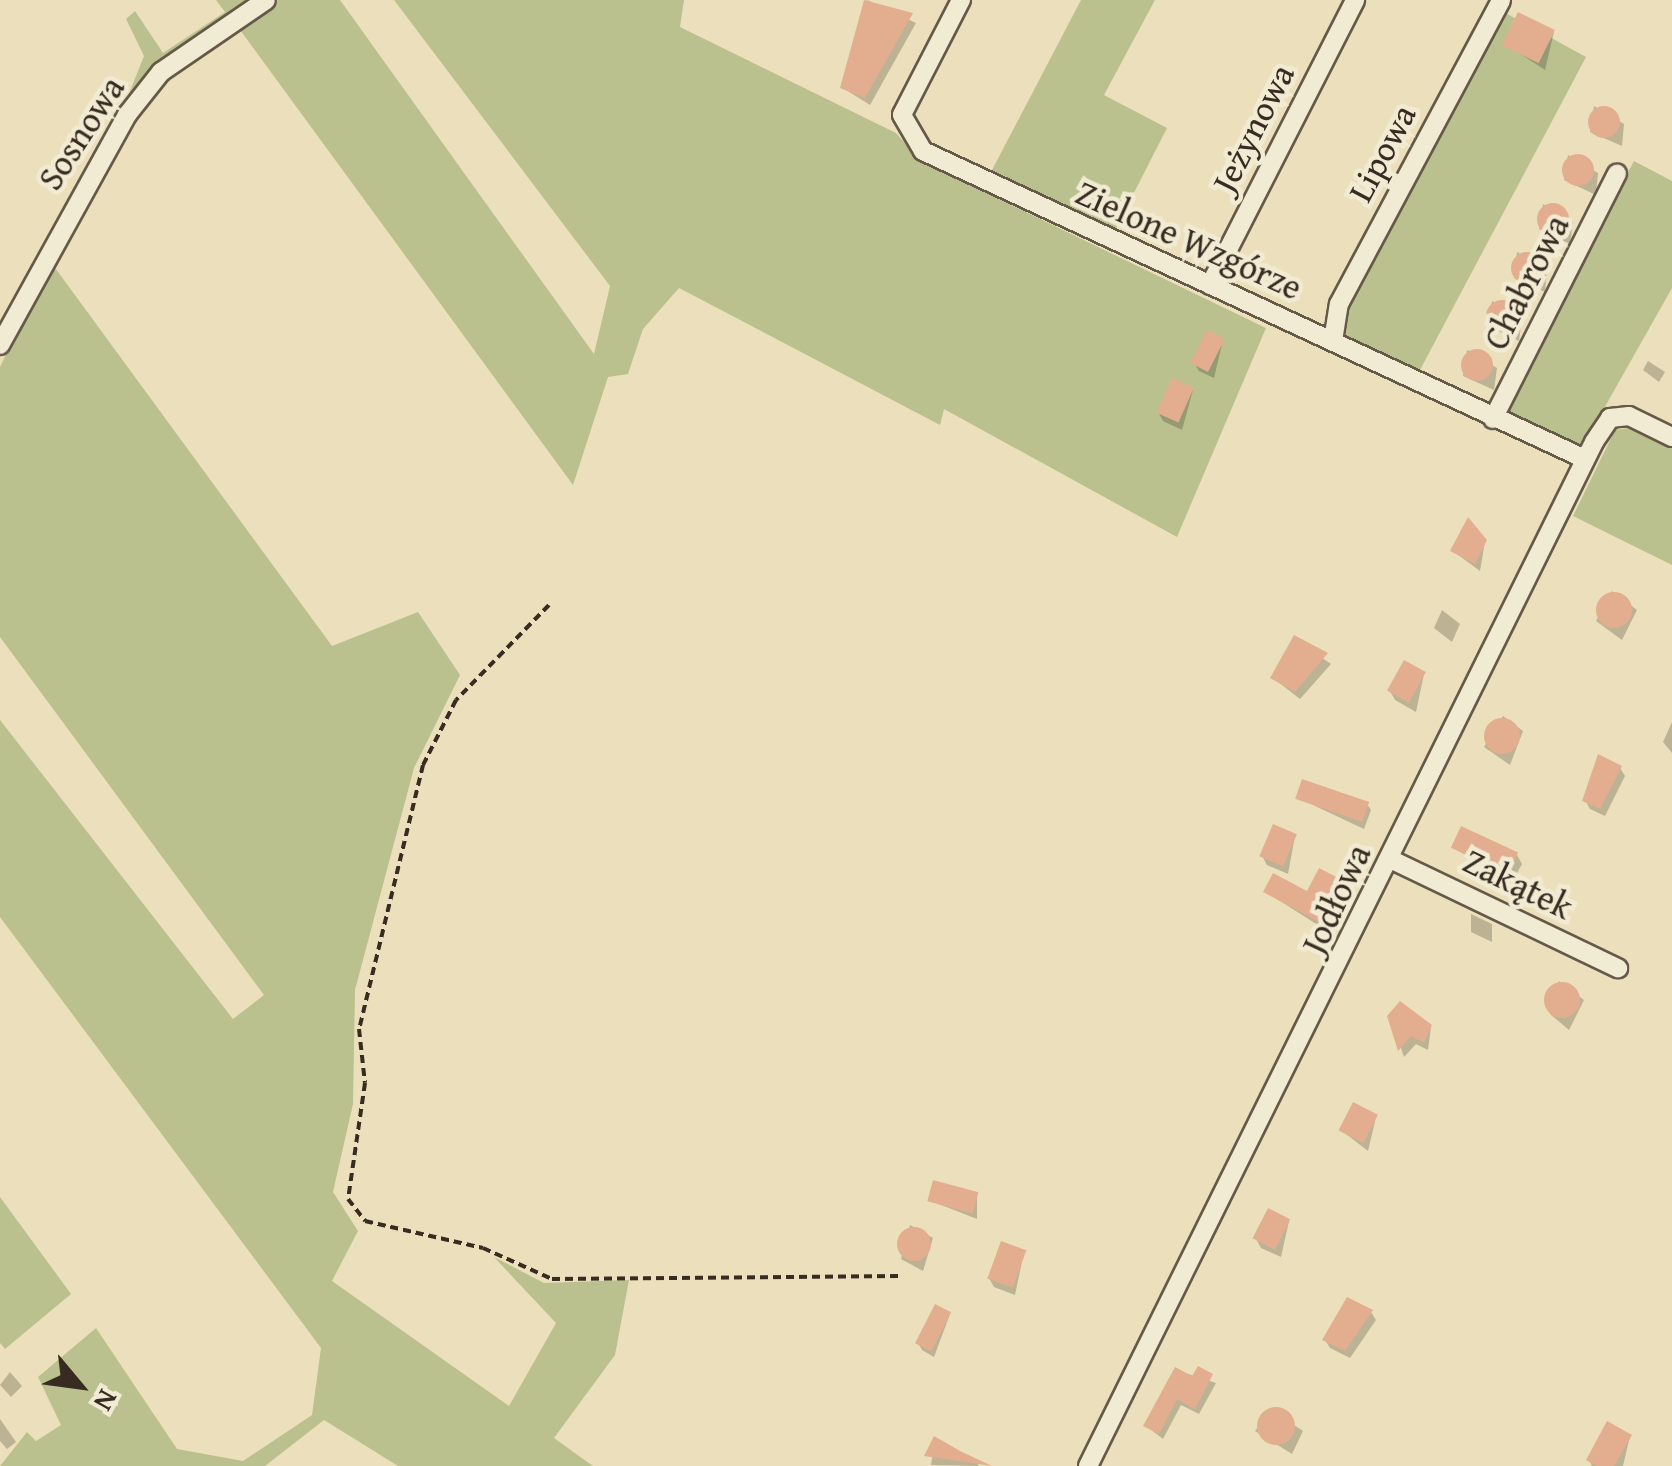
<!DOCTYPE html>
<meta charset="utf-8">
<style>
body{margin:0}
#map{position:relative;width:1672px;height:1466px;overflow:hidden;background:#ebe0bb;font-family:"Gentium Book Plus",serif}
div>[style]{position:absolute}
.green>*{inset:0;background:#bac18e}
.shadow>*{inset:0;background:#0003}
.building>*{inset:0;background:#e2ae8f;transform-origin:0 0}
.round{border-radius:50%}
.path>*{height:4px;margin-top:-2px;transform-origin:0;background:repeating-linear-gradient(90deg,#382c22 0 8px,transparent 0 13px)}
.roads{filter:drop-shadow(2px 0 #655948) drop-shadow(-2px 0 #655948) drop-shadow(0 2px #655948) drop-shadow(0 -2px #655948)}
.street>*{height:18px;margin:-9px;padding:0 9px;transform-origin:9px;border-radius:9px;background:#f2ebd3}
span{translate:-50% -50%;white-space:nowrap;text-align:center;line-height:1.15;-webkit-text-stroke:9px #f2ebd3;paint-order:stroke}
.street-label{font-size:35px;color:#382c22}
.north{position:absolute;left:30px;top:1336px;width:100px;height:100px;-webkit-text-stroke:8px #f2ebd3;paint-order:stroke;rotate:119deg;font-size:28px;font-weight:700;line-height:40px;text-align:center;color:#382c22}
.north::after{content:'';display:block;margin:auto;width:35px;height:45px;background:#382c22;clip-path:polygon(50% 0,100% 100%,50% 72%,0 100%)}
</style>
<div id="map">
<div class="green">
<i style="clip-path:polygon(216px 0,257px 0,118px 121px,144px 56px,126px 19px,135px 11px,163px 53px,225px 12px)"></i>
<i style="clip-path:polygon(278px 0,340px 0,594px 354px,610px 286px,394px 0,684px 0,680px 27px,896px 133px,922px 162px,1266px 328px,1177px 537px,944px 409px,940px 425px,679px 288px,643px 329px,628px 374px,608px 377px,573px 485px,235px 23px)"></i>
<i style="clip-path:polygon(1081px 0,1155px 0,1104px 95px,1167px 128px,1115px 230px,992px 170px)"></i>
<i style="clip-path:polygon(1502px 11px,1586px 57px,1420px 370px,1343px 336px,1346px 305px)"></i>
<i style="clip-path:polygon(1634px 161px,1672px 181px,1672px 288px,1580px 451px,1508px 414px,1508px 396px)"></i>
<i style="clip-path:polygon(50px 261px,332px 646px,418px 612px,460px 675px,414px 768px,355px 990px,353px 1104px,333px 1192px,358px 1231px,332px 1281px,509px 1406px,556px 1323px,494px 1257px,544px 1283px,629px 1280px,615px 1355px,554px 1438px,593px 1466px,398px 1466px,324px 1420px,265px 1466px,0 1466px,27px 1432px,36px 1441px,61px 1425px,38px 1377px,96px 1328px,177px 1449px,243px 1461px,312px 1415px,321px 1348px,0 917px,0 720px,233px 1019px,264px 995px,0 637px,0 367px)"></i>
<i style="clip-path:polygon(1640px 426px,1672px 442px,1672px 565px,1573px 516px,1615px 430px)"></i>
<i style="clip-path:polygon(0 1197px,71px 1294px,5px 1349px,0 1343px)"></i>
</div>
<div class="shadow">
<i style="clip-path:polygon(867px 0,916px 23px,870px 105px,843px 88px)"></i>
<i style="clip-path:polygon(1554px 32px,1545px 70px,1505px 44px)"></i>
<i style="clip-path:polygon(1594px 106px,1624px 124px,1622px 146px,1590px 132px)"></i>
<i style="clip-path:polygon(1568px 155px,1598px 173px,1596px 195px,1564px 180px)"></i>
<i style="clip-path:polygon(1543px 204px,1573px 222px,1570px 244px,1539px 229px)"></i>
<i style="clip-path:polygon(1517px 252px,1547px 270px,1545px 292px,1514px 278px)"></i>
<i style="clip-path:polygon(1492px 301px,1522px 319px,1519px 341px,1488px 326px)"></i>
<i style="clip-path:polygon(1223px 340px,1214px 378px,1199px 371px,1194px 363px)"></i>
<i style="clip-path:polygon(1467px 350px,1497px 368px,1494px 390px,1463px 376px)"></i>
<i style="clip-path:polygon(1648px 361px,1665px 372px,1659px 382px,1643px 370px)"></i>
<i style="clip-path:polygon(1193px 390px,1182px 430px,1163px 421px,1158px 412px)"></i>
<i style="clip-path:polygon(1485px 541px,1480px 571px,1453px 551px)"></i>
<i style="clip-path:polygon(1612px 591px,1637px 610px,1622px 640px,1596px 621px)"></i>
<i style="clip-path:polygon(1442px 610px,1460px 624px,1452px 642px,1434px 628px)"></i>
<i style="clip-path:polygon(1295px 639px,1331px 664px,1300px 699px,1273px 678px)"></i>
<i style="clip-path:polygon(1424px 674px,1416px 712px,1395px 700px,1390px 691px)"></i>
<i style="clip-path:polygon(1503px 716px,1523px 731px,1510px 765px,1484px 747px)"></i>
<i style="clip-path:polygon(1672px 722px,1672px 753px,1663px 742px)"></i>
<i style="clip-path:polygon(1620px 768px,1625px 776px,1605px 816px,1590px 809px,1585px 800px)"></i>
<i style="clip-path:polygon(1298px 798px,1367px 804px,1371px 810px,1364px 829px)"></i>
<i style="clip-path:polygon(1295px 836px,1288px 874px,1267px 865px,1262px 856px)"></i>
<i style="clip-path:polygon(1453px 847px,1517px 855px,1522px 864px,1511px 884px)"></i>
<i style="clip-path:polygon(1340px 882px,1345px 890px,1324px 929px,1266px 892px,1308px 894px)"></i>
<i style="clip-path:polygon(1471px 914px,1492px 924px,1492px 942px,1471px 932px)"></i>
<i style="clip-path:polygon(1559px 981px,1584px 1000px,1569px 1030px,1550px 1014px)"></i>
<i style="clip-path:polygon(1390px 1016px,1431px 1027px,1428px 1050px,1416px 1044px,1404px 1057px)"></i>
<i style="clip-path:polygon(1376px 1117px,1368px 1151px,1341px 1130px)"></i>
<i style="clip-path:polygon(977px 1194px,977px 1219px,931px 1201px)"></i>
<i style="clip-path:polygon(1289px 1221px,1281px 1257px,1261px 1248px,1256px 1239px)"></i>
<i style="clip-path:polygon(910px 1225px,933px 1238px,923px 1271px,901px 1259px)"></i>
<i style="clip-path:polygon(1024px 1252px,1015px 1295px,994px 1287px,989px 1278px)"></i>
<i style="clip-path:polygon(1371px 1312px,1376px 1320px,1350px 1358px,1330px 1348px,1325px 1340px)"></i>
<i style="clip-path:polygon(950px 1314px,934px 1357px,922px 1350px,918px 1343px)"></i>
<i style="clip-path:polygon(1176px 1370px,1216px 1383px,1199px 1414px,1181px 1405px,1163px 1439px,1146px 1426px)"></i>
<i style="clip-path:polygon(10px 1372px,22px 1386px,11px 1397px,0 1385px)"></i>
<i style="clip-path:polygon(1271px 1410px,1303px 1431px,1292px 1454px,1255px 1431px)"></i>
<i style="clip-path:polygon(0 1419px,16px 1442px,7px 1449px,0 1441px)"></i>
<i style="clip-path:polygon(1630px 1436px,1623px 1466px,1592px 1466px,1589px 1460px)"></i>
<i style="clip-path:polygon(935px 1439px,976px 1461px,979px 1466px,931px 1465px)"></i>
</div>
<div class="building">
<i style="clip-path:polygon(864px 0,913px 13px,865px 98px,840px 88px)"></i>
<i style="left:1518px;top:12px;width:41px;height:37px;rotate:26deg"></i>
<i class="round" style="left:1588px;top:106px;width:32px;height:32px"></i>
<i class="round" style="left:1562px;top:154px;width:32px;height:32px"></i>
<i class="round" style="left:1537px;top:203px;width:32px;height:32px"></i>
<i class="round" style="left:1511px;top:252px;width:32px;height:32px"></i>
<i class="round" style="left:1486px;top:300px;width:32px;height:32px"></i>
<i style="left:1207px;top:330px;width:20px;height:37px;rotate:27deg"></i>
<i class="round" style="left:1461px;top:349px;width:32px;height:32px"></i>
<i style="left:1172px;top:378px;width:24px;height:38px;rotate:24deg"></i>
<i style="clip-path:polygon(1468px 517px,1487px 540px,1475px 564px,1450px 551px)"></i>
<i class="round" style="left:1596px;top:592px;width:36px;height:36px"></i>
<i style="clip-path:polygon(1294px 635px,1328px 653px,1295px 692px,1270px 678px)"></i>
<i style="left:1404px;top:660px;width:25px;height:35px;rotate:29deg"></i>
<i class="round" style="left:1484px;top:718px;width:36px;height:36px"></i>
<i style="clip-path:polygon(1598px 754px,1622px 766px,1600px 809px,1582px 801px)"></i>
<i style="left:1302px;top:779px;width:71px;height:21px;rotate:19deg"></i>
<i style="left:1273px;top:824px;width:26px;height:35px;rotate:23deg"></i>
<i style="left:1461px;top:826px;width:63px;height:24px;rotate:25deg"></i>
<i style="clip-path:polygon(1319px 868px,1342px 880px,1342px 891px,1319px 922px,1263px 892px,1273px 873px,1307px 891px)"></i>
<i class="round" style="left:1544px;top:982px;width:36px;height:36px"></i>
<i style="clip-path:polygon(1400px 1001px,1432px 1025px,1424px 1043px,1411px 1036px,1398px 1051px,1387px 1016px)"></i>
<i style="left:1353px;top:1102px;width:28px;height:32px;rotate:27deg"></i>
<i style="left:933px;top:1180px;width:47px;height:22px;rotate:15deg"></i>
<i style="left:1268px;top:1208px;width:25px;height:34px;rotate:27deg"></i>
<i class="round" style="left:897px;top:1227px;width:34px;height:34px"></i>
<i style="left:1001px;top:1241px;width:27px;height:40px;rotate:20deg"></i>
<i style="clip-path:polygon(1347px 1297px,1373px 1310px,1345px 1351px,1322px 1340px)"></i>
<i style="left:935px;top:1304px;width:18px;height:44px;rotate:27deg"></i>
<i style="clip-path:polygon(1198px 1366px,1213px 1374px,1195px 1409px,1177px 1399px,1159px 1434px,1143px 1426px,1175px 1367px,1192px 1376px)"></i>
<i class="round" style="left:1257px;top:1407px;width:38px;height:38px"></i>
<i style="clip-path:polygon(1607px 1421px,1632px 1435px,1614px 1466px,1596px 1466px,1586px 1460px)"></i>
<i style="clip-path:polygon(934px 1436px,960px 1451px,992px 1466px,924px 1456px)"></i>
</div>
<div class="path">
<i style="left:549px;top:605px;width:133px;rotate:134.4deg"></i>
<i style="left:456px;top:700px;width:73px;rotate:116.9deg"></i>
<i style="left:423px;top:765px;width:272px;rotate:103.6deg"></i>
<i style="left:359px;top:1029px;width:54px;rotate:83.7deg"></i>
<i style="left:365px;top:1083px;width:117px;rotate:98.3deg"></i>
<i style="left:348px;top:1199px;width:28px;rotate:52deg"></i>
<i style="left:365px;top:1221px;width:121px;rotate:12.9deg"></i>
<i style="left:483px;top:1248px;width:76px;rotate:24.2deg"></i>
<i style="left:552px;top:1279px;width:347px;rotate:-0.5deg"></i>
</div>
<div class="roads">
<div class="street">
<i style="left:961px;top:0;width:129px;rotate:117.2deg"></i>
<i style="left:902px;top:115px;width:42px;rotate:59.7deg"></i>
<i style="left:923px;top:151px;width:730px;rotate:24.95deg"></i>
<i style="left:1210px;top:285px;width:320px;rotate:-63deg"></i>
<i style="left:1333px;top:341px;width:37px;rotate:-81deg"></i>
<i style="left:1339px;top:304px;width:344px;rotate:-61.9deg"></i>
<i style="left:0;top:345px;width:263px;rotate:-61.1deg"></i>
<i style="left:127px;top:115px;width:55px;rotate:-51.7deg"></i>
<i style="left:161px;top:72px;width:127px;rotate:-34.4deg"></i>
<i style="left:1493px;top:419px;width:275px;rotate:-63.2deg"></i>
<i style="left:1390px;top:859px;width:253px;rotate:25.6deg"></i>
<i style="left:1088px;top:1466px;width:1142px;rotate:-63.7deg"></i>
<i style="left:1594px;top:442px;width:29px;rotate:-56deg"></i>
<i style="left:1610px;top:418px;width:19px;rotate:-6deg"></i>
<i style="left:1629px;top:416px;width:48px;rotate:26deg"></i>
</div>
</div>
<div class="street-label">
<span style="left:1253px;top:128px;rotate:-63deg">Jeżynowa</span>
<span style="left:81px;top:133px;rotate:-57deg">Sosnowa</span>
<span style="left:1382px;top:153px;rotate:-62deg">Lipowa</span>
<span style="left:1189px;top:240px;rotate:24deg">Zielone Wzgórze</span>
<span style="left:1526px;top:282px;rotate:-63deg">Chabrowa</span>
<span style="left:1518px;top:884px;rotate:26deg">Zakątek</span>
<span style="left:1336px;top:899px;rotate:-65deg">Jodłowa</span>
</div>
<div class="north">N</div>
</div>
